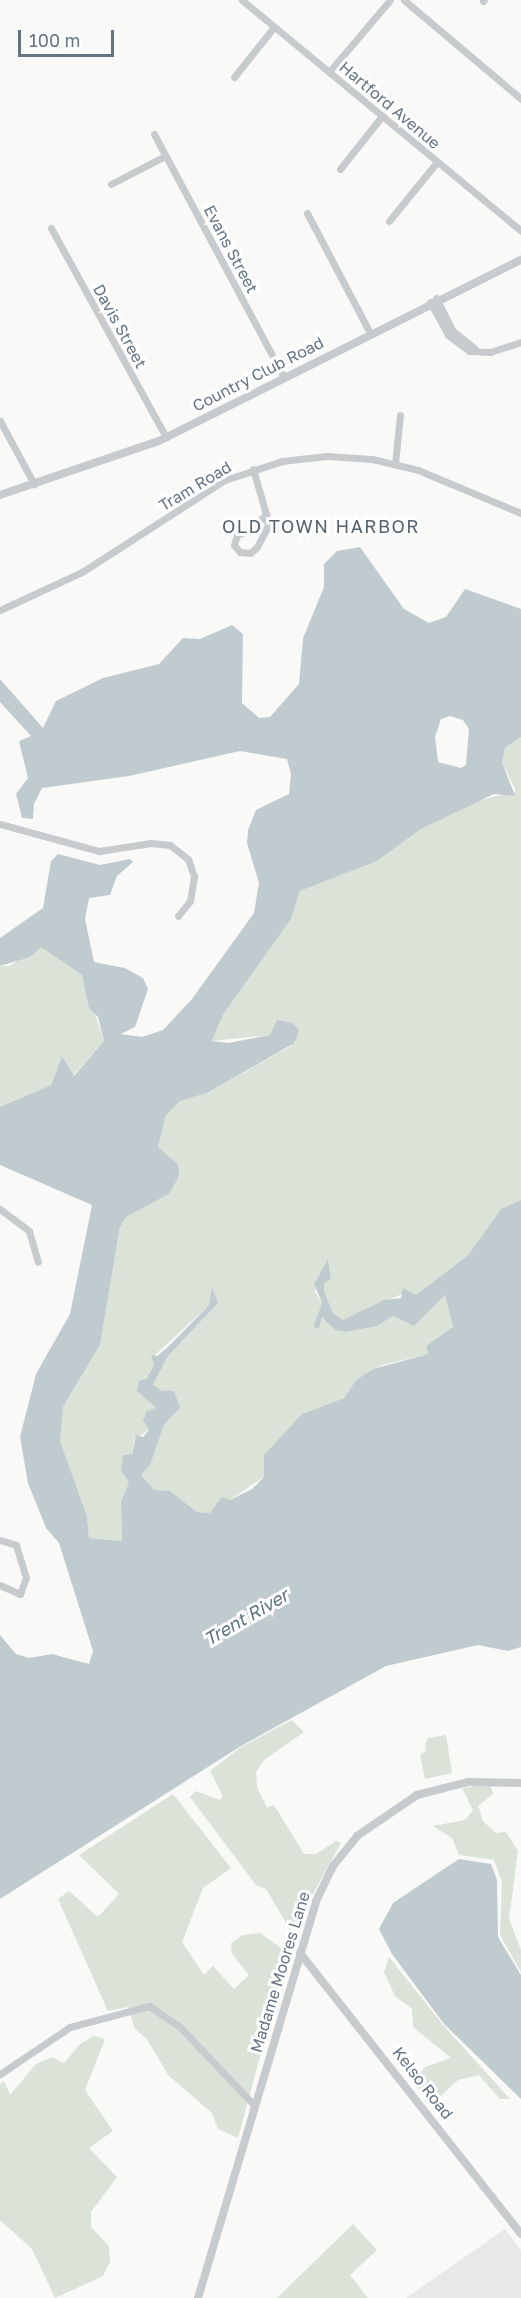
<!DOCTYPE html>
<style>
body{margin:0}
#map{position:relative;width:521px;height:2298px;overflow:hidden;background:#f9f9f7;font-family:"Golos Text",sans-serif}
div>[style]{position:absolute}
.built>*{inset:0;background:#e7e8e8}
.green>*{inset:0;background:#dbe2d8}
.water>*{inset:0;background:#c0cbcf}
.minor>*{height:7px;margin:-3.5px;padding:0 3.5px;transform-origin:3.5px;border-radius:3.5px;background:#c7cbce}
.tertiary>*{height:8px;margin:-4px;padding:0 4px;transform-origin:4px;border-radius:4px;background:#c7cbce}
span{translate:-50% -50%;white-space:nowrap;text-align:center;line-height:1.15;-webkit-text-stroke:6px #fff;paint-order:stroke}
.street-label{font-size:16px;color:#647483}
.neighbourhood-label{font-size:18px;color:#56636e;letter-spacing:1.5px}
.water-label{font-size:18px;color:#5e747c;font-style:italic}
.scale{position:absolute;left:18px;top:30px;width:96px;height:27px;box-sizing:border-box;border:3px solid #647483;border-top:0;padding-left:8px;font-size:18px;line-height:21px;white-space:nowrap;color:#647483;-webkit-text-stroke:4px #fff;paint-order:stroke}
</style>
<div id="map">
<div class="built">
<i style="clip-path:polygon(505px 2229px,521px 2250px,521px 2298px,406px 2298px)"></i>
</div>
<div class="green">
<i style="clip-path:polygon(521px 737px,521px 1200px,501px 1209px,468px 1255px,416px 1295px,402px 1294px,343px 1320px,333px 1313px,324px 1291px,324px 1283px,331px 1278px,328px 1260px,316px 1280px,315px 1292px,322px 1303px,313px 1327px,319px 1329px,322px 1317px,347px 1332px,377px 1326px,393px 1316px,411px 1322px,445px 1295px,453px 1327px,426px 1346px,428px 1354px,382px 1365px,356px 1380px,344px 1398px,302px 1414px,264px 1477px,210px 1513px,197px 1512px,170px 1491px,154px 1490px,141px 1475px,150px 1464px,164px 1425px,180px 1408px,153px 1385px,168px 1356px,218px 1303px,212px 1290px,210px 1304px,155px 1355px,154px 1365px,138px 1391px,156px 1408px,149px 1430px,134px 1439px,132px 1454px,123px 1455px,129px 1482px,121px 1502px,122px 1541px,89px 1538px,87px 1516px,60px 1441px,59px 1424px,63px 1407px,100px 1345px,120px 1227px,126px 1217px,169px 1194px,178px 1164px,158px 1147px,166px 1115px,180px 1101px,207px 1093px,293px 1045px,270px 1035px,212px 1041px,223px 1015px,291px 919px,300px 891px,377px 861px,421px 829px,478px 801px,516px 791px,502px 762px,505px 748px)"></i>
<i style="clip-path:polygon(40px 946px,82px 975px,104px 1041px,73px 1076px,62px 1056px,51px 1085px,0 1107px,0 966px,9px 966px)"></i>
<i style="clip-path:polygon(292px 1720px,304px 1732px,264px 1760px,256px 1772px,257px 1787px,267px 1808px,274px 1805px,304px 1854px,316px 1854px,336px 1841px,341px 1843px,309px 1901px,298px 1933px,293px 1935px,266px 1889px,256px 1885px,190px 1797px,196px 1791px,220px 1800px,223px 1796px,210px 1771px,241px 1747px)"></i>
<i style="clip-path:polygon(446px 1735px,452px 1773px,425px 1779px,420px 1755px,426px 1751px,425px 1744px,428px 1738px)"></i>
<i style="clip-path:polygon(490px 1784px,493px 1794px,478px 1806px,483px 1821px,496px 1833px,506px 1832px,518px 1851px,509px 1919px,521px 1950px,521px 1972px,500px 1935px,502px 1882px,494px 1860px,459px 1855px,452px 1838px,433px 1826px,465px 1820px,473px 1810px,462px 1788px)"></i>
<i style="clip-path:polygon(173px 1794px,231px 1868px,203px 1888px,182px 1942px,204px 1975px,213px 1966px,234px 1989px,249px 1975px,232px 1954px,231px 1943px,243px 1935px,260px 1933px,288px 1953px,238px 2138px,218px 2129px,212px 2113px,168px 2075px,147px 2039px,135px 2029px,128px 2007px,108px 2011px,58px 1899px,69px 1891px,98px 1917px,119px 1894px,79px 1855px)"></i>
<i style="clip-path:polygon(389px 1957px,444px 2026px,510px 2099px,500px 2099px,479px 2075px,458px 2080px,430px 2106px,413px 2082px,425px 2067px,451px 2058px,413px 2027px,412px 2009px,395px 1996px,384px 1972px)"></i>
<i style="clip-path:polygon(94px 2036px,105px 2039px,85px 2090px,113px 2131px,89px 2148px,117px 2177px,91px 2212px,91px 2227px,109px 2246px,110px 2261px,103px 2276px,55px 2298px,32px 2249px,0 2220px,0 2084px,4px 2081px,10px 2095px,36px 2064px,52px 2057px,64px 2063px,80px 2044px)"></i>
<i style="clip-path:polygon(353px 2224px,377px 2250px,350px 2275px,368px 2298px,277px 2298px)"></i>
</div>
<div class="water">
<i style="clip-path:polygon(evenodd,360px 547px,404px 609px,429px 623px,446px 617px,465px 589px,521px 609px,521px 737px,505px 748px,502px 762px,515px 796px,494px 794px,421px 829px,377px 861px,300px 891px,291px 919px,223px 1015px,212px 1041px,228px 1043px,270px 1035px,277px 1020px,292px 1023px,299px 1030px,297px 1037px,293px 1044px,207px 1093px,180px 1101px,166px 1115px,158px 1147px,178px 1164px,179px 1176px,169px 1194px,126px 1217px,120px 1227px,100px 1345px,63px 1407px,60px 1441px,87px 1516px,89px 1538px,122px 1541px,121px 1502px,129px 1482px,121px 1471px,123px 1455px,132px 1454px,136px 1435px,143px 1437px,149px 1430px,143px 1420px,147px 1411px,156px 1408px,137px 1391px,139px 1381px,146px 1379px,154px 1365px,151px 1355px,157px 1356px,168px 1347px,209px 1305px,212px 1288px,218px 1303px,168px 1356px,153px 1385px,162px 1391px,174px 1391px,180px 1408px,164px 1425px,150px 1465px,141px 1475px,154px 1490px,170px 1491px,197px 1512px,210px 1513px,222px 1497px,230px 1500px,252px 1489px,264px 1477px,264px 1455px,302px 1414px,344px 1398px,356px 1380px,373px 1369px,428px 1354px,426px 1346px,453px 1327px,445px 1295px,414px 1326px,393px 1316px,377px 1326px,347px 1332px,335px 1330px,322px 1317px,319px 1329px,313px 1327px,322px 1303px,314px 1284px,328px 1259px,331px 1279px,324px 1283px,324px 1291px,333px 1313px,343px 1320px,384px 1300px,401px 1298px,403px 1288px,416px 1295px,468px 1255px,501px 1209px,521px 1200px,521px 1647px,508px 1651px,478px 1645px,386px 1666px,241px 1746px,0 1899px,0 1635px,16px 1654px,29px 1658px,52px 1654px,89px 1664px,93px 1651px,59px 1543px,46px 1528px,28px 1483px,20px 1437px,36px 1374px,70px 1314px,92px 1205px,0 1165px,0 1107px,51px 1085px,62px 1056px,74px 1076px,104px 1041px,98px 1017px,89px 1008px,82px 975px,41px 947px,30px 957px,0 966px,0 938px,43px 908px,51px 861px,58px 854px,100px 865px,130px 859px,133px 862px,117px 876px,110px 895px,89px 898px,85px 919px,94px 962px,125px 968px,143px 978px,148px 989px,135px 1027px,121px 1034px,142px 1037px,163px 1030px,192px 999px,254px 913px,259px 883px,247px 843px,248px 830px,256px 810px,289px 794px,291px 774px,287px 759px,240px 751px,129px 776px,42px 788px,34px 804px,33px 819px,22px 818px,16px 794px,28px 778px,19px 741px,31px 736px,0 702px,0 679px,43px 728px,56px 701px,103px 678px,159px 664px,183px 638px,200px 639px,232px 625px,243px 634px,242px 703px,259px 718px,270px 717px,299px 684px,303px 638px,324px 587px,324px 564px,337px 551px,360px 547px,450px 716px,463px 720px,469px 729px,466px 765px,461px 768px,438px 762px,435px 737px,441px 719px,450px 716px)"></i>
<i style="clip-path:polygon(459px 1859px,491px 1864px,497px 1880px,498px 1937px,521px 1975px,521px 2099px,444px 2024px,392px 1954px,379px 1929px,393px 1903px)"></i>
</div>
<div class="minor">
<i style="left:242px;top:0;width:362px;rotate:39.6deg"></i>
<i style="left:404px;top:0;width:153px;rotate:40.2deg"></i>
<i style="left:483px;top:1px;width:1px;rotate:-45deg"></i>
<i style="left:329px;top:72px;width:94px;rotate:-49.7deg"></i>
<i style="left:234px;top:77px;width:64px;rotate:-51.3deg"></i>
<i style="left:154px;top:134px;width:276px;rotate:61.9deg"></i>
<i style="left:340px;top:169px;width:68px;rotate:-51.6deg"></i>
<i style="left:111px;top:184px;width:61px;rotate:-27.4deg"></i>
<i style="left:307px;top:213px;width:136px;rotate:62.3deg"></i>
<i style="left:389px;top:221px;width:76px;rotate:-50.9deg"></i>
<i style="left:51px;top:228px;width:239px;rotate:61.2deg"></i>
<i style="left:436px;top:298px;width:37px;rotate:63deg"></i>
<i style="left:453px;top:331px;width:27px;rotate:39deg"></i>
<i style="left:430px;top:302px;width:38px;rotate:61deg"></i>
<i style="left:448px;top:335px;width:26px;rotate:37deg"></i>
<i style="left:469px;top:351px;width:21px;rotate:3deg"></i>
<i style="left:490px;top:352px;width:33px;rotate:-18deg"></i>
<i style="left:0;top:421px;width:72px;rotate:61.6deg"></i>
<i style="left:395px;top:464px;width:49px;rotate:-84.2deg"></i>
<i style="left:253px;top:469px;width:47px;rotate:73.9deg"></i>
<i style="left:266px;top:514px;width:12px;rotate:81deg"></i>
<i style="left:268px;top:526px;width:24px;rotate:118deg"></i>
<i style="left:257px;top:547px;width:9px;rotate:139deg"></i>
<i style="left:250px;top:553px;width:10px;rotate:-174deg"></i>
<i style="left:240px;top:552px;width:9px;rotate:-131deg"></i>
<i style="left:234px;top:545px;width:10px;rotate:-73deg"></i>
<i style="left:237px;top:535px;width:16px;rotate:-22deg"></i>
<i style="left:252px;top:529px;width:21px;rotate:-47deg"></i>
<i style="left:0;top:610px;width:90px;rotate:-24.9deg"></i>
<i style="left:82px;top:572px;width:170px;rotate:-32.8deg"></i>
<i style="left:225px;top:480px;width:60px;rotate:-18.4deg"></i>
<i style="left:282px;top:461px;width:45px;rotate:-6.3deg"></i>
<i style="left:327px;top:456px;width:45px;rotate:3.8deg"></i>
<i style="left:372px;top:459px;width:47px;rotate:13.4deg"></i>
<i style="left:418px;top:470px;width:112px;rotate:22.7deg"></i>
<i style="left:0;top:824px;width:103px;rotate:15.3deg"></i>
<i style="left:99px;top:851px;width:53px;rotate:-8.7deg"></i>
<i style="left:151px;top:843px;width:19px;rotate:6deg"></i>
<i style="left:170px;top:845px;width:23px;rotate:38deg"></i>
<i style="left:188px;top:859px;width:18px;rotate:71deg"></i>
<i style="left:194px;top:876px;width:25px;rotate:99deg"></i>
<i style="left:190px;top:901px;width:19px;rotate:129deg"></i>
<i style="left:0;top:1209px;width:36px;rotate:37deg"></i>
<i style="left:29px;top:1231px;width:32px;rotate:74deg"></i>
<i style="left:0;top:1540px;width:17px;rotate:17deg"></i>
<i style="left:16px;top:1545px;width:34px;rotate:73deg"></i>
<i style="left:26px;top:1577px;width:18px;rotate:109deg"></i>
<i style="left:20px;top:1594px;width:22px;rotate:-156deg"></i>
<i style="left:0;top:2074px;width:84px;rotate:-33.9deg"></i>
<i style="left:70px;top:2027px;width:82px;rotate:-14.9deg"></i>
<i style="left:149px;top:2006px;width:36px;rotate:34deg"></i>
<i style="left:179px;top:2026px;width:110px;rotate:46.5deg"></i>
</div>
<div class="tertiary">
<i style="left:0;top:495px;width:168px;rotate:-18.8deg"></i>
<i style="left:159px;top:441px;width:405px;rotate:-26.6deg"></i>
<i style="left:300px;top:1953px;width:357px;rotate:51.8deg"></i>
<i style="left:198px;top:2298px;width:414px;rotate:-73.4deg"></i>
<i style="left:316px;top:1901px;width:39px;rotate:-64deg"></i>
<i style="left:333px;top:1866px;width:38px;rotate:-51deg"></i>
<i style="left:357px;top:1836px;width:73px;rotate:-34.3deg"></i>
<i style="left:417px;top:1795px;width:53px;rotate:-14.3deg"></i>
<i style="left:468px;top:1782px;width:53px;rotate:1.1deg"></i>
</div>
<div class="street-label">
<span style="left:390px;top:105px;rotate:40deg">Hartford Avenue</span>
<span style="left:231px;top:249px;rotate:62deg">Evans Street</span>
<span style="left:120px;top:326px;rotate:61deg">Davis Street</span>
<span style="left:258px;top:374px;rotate:-27deg">Country Club Road</span>
<span style="left:195px;top:486px;rotate:-31deg">Tram Road</span>
<span style="left:280px;top:1972px;rotate:-73deg">Madame Moores Lane</span>
<span style="left:423px;top:2083px;rotate:52deg">Kelso Road</span>
</div>
<div class="neighbourhood-label">
<span style="left:321px;top:526px">OLD TOWN HARBOR</span>
</div>
<div class="water-label">
<span style="left:246px;top:1617px;rotate:-30deg">Trent River</span>
</div>
<div class="scale">100 m</div>
</div>
